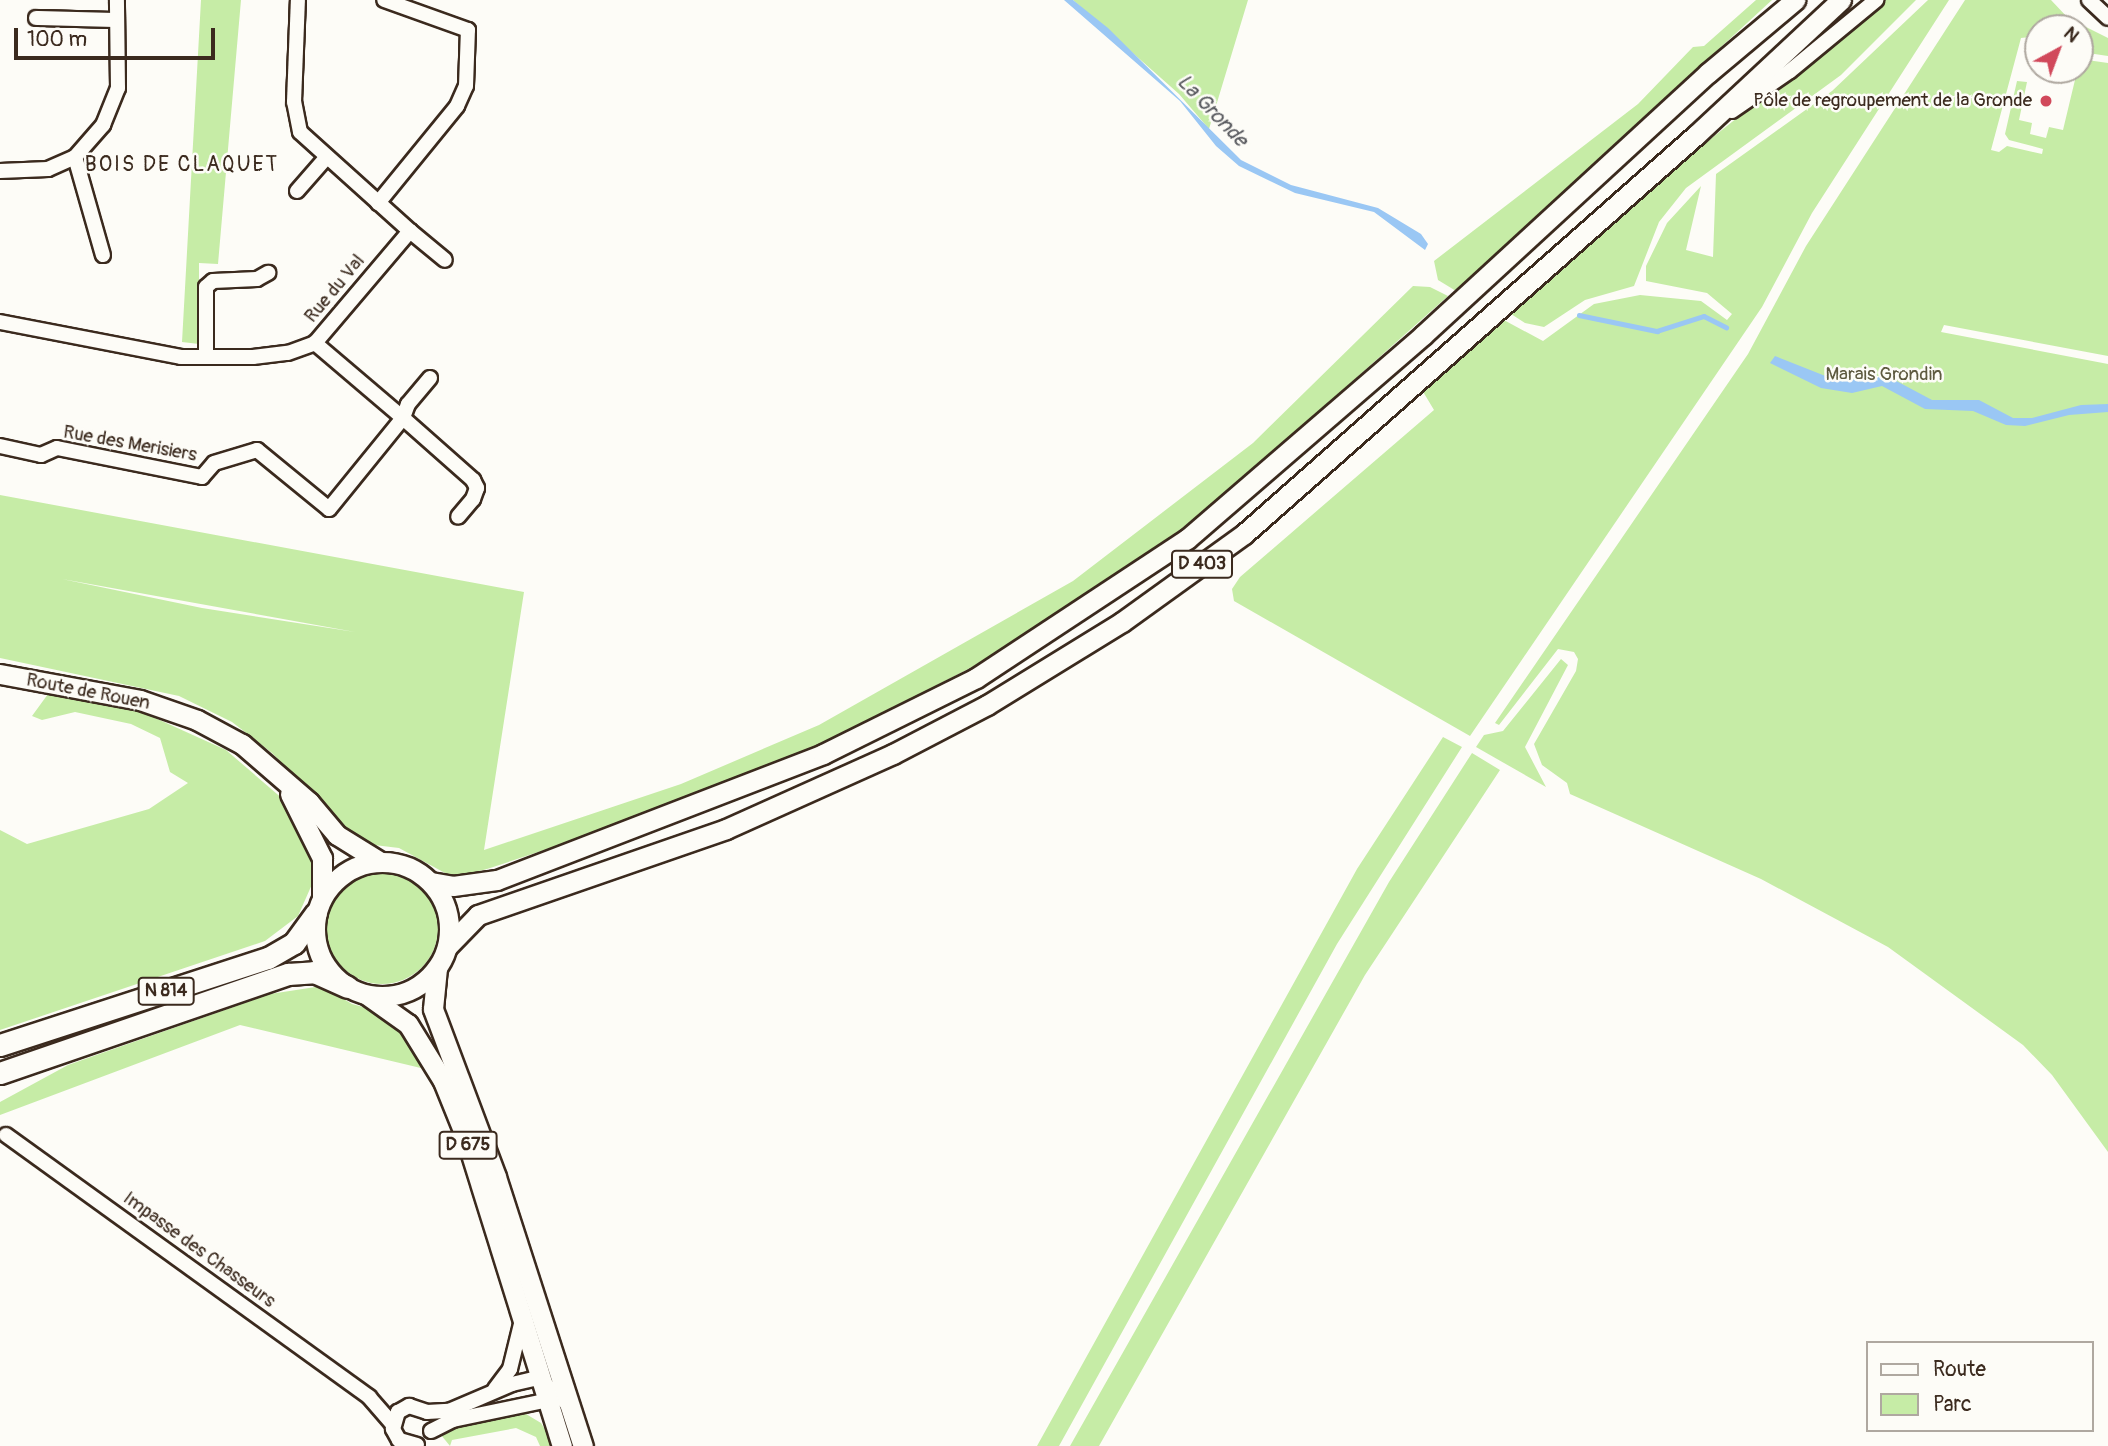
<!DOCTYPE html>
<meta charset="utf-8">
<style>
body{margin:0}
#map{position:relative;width:2108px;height:1446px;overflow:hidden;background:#fdfcf7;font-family:Pangolin,sans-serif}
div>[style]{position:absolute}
.green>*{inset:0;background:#c6eca6}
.round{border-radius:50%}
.water>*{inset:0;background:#9ac7f4}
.stream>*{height:4.5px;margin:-2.25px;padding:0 2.25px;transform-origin:2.25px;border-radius:2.25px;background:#9ac7f4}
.roads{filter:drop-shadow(2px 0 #3b2a1e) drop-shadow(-2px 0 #3b2a1e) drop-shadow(0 2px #3b2a1e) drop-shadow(0 -2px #3b2a1e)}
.minor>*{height:14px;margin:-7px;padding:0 7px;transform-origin:7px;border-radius:7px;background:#fdfcf7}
.major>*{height:19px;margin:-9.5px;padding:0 9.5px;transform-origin:9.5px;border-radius:9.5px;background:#fdfcf7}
.major>.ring{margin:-9.5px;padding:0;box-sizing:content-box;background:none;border:19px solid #fdfcf7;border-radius:50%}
.highway>*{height:21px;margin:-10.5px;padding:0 10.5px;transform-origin:10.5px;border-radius:10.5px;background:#fdfcf7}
.dots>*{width:19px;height:19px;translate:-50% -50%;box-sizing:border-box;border:4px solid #fdfcf7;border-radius:50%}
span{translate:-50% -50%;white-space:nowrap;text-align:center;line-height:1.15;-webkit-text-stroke:5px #fdfcf7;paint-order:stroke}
.shield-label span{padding:2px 5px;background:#fdfcf7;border:2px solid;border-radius:5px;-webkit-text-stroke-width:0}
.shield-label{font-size:18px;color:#3b2a1e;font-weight:700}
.poi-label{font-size:19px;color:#3b2a1e}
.right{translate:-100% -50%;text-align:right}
.street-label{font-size:19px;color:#3b2a1e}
.park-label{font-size:19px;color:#5e5a40}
.water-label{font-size:21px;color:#58595e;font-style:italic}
.neighbourhood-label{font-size:21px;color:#3b2a1e;letter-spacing:2px}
.legend{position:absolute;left:1866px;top:1341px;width:228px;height:91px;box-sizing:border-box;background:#fdfcf7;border:2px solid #afa8a0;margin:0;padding:9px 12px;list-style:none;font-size:21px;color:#3b2a1e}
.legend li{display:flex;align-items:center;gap:14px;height:35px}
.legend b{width:35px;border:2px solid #afa8a0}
.north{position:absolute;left:2024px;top:14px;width:70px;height:70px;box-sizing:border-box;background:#fdfcf7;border:2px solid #afa8a0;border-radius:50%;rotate:41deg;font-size:19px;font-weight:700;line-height:28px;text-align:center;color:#3b2a1e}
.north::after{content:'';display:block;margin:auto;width:24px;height:32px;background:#d1495b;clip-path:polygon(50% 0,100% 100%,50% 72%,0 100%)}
.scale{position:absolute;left:14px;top:28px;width:201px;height:32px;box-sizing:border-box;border:4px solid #3b2a1e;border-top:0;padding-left:9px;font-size:21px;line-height:24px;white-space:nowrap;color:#3b2a1e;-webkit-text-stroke:5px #fdfcf7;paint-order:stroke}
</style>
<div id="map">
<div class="green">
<i style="clip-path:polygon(201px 0,241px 0,218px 264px,199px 263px,199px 344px,182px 342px)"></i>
<i style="clip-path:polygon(1073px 0,1248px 0,1209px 129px,1179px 94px)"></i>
<i style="clip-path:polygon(1756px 0,1772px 0,1456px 291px,1438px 280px,1434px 261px,1638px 104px,1693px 47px,1704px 46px)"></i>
<i style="clip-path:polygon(1886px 0,1916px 0,1841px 75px,1686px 188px,1659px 222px,1634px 286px,1585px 300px,1544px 327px,1525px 323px,1508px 312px,1646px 190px)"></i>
<i style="clip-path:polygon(1928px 0,1949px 0,1812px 213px,1762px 307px,1470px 736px,1234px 601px,1232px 589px,1240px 577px,1434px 410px,1422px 390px,1502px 319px,1543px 341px,1594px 304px,1640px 295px,1701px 301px,1727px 320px,1732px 314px,1707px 293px,1646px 281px,1646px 266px,1667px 223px,1701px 186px,1686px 250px,1713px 257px,1716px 174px,1832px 91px)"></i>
<i style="clip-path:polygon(1965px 0,2051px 0,2068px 18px,2108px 38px,2108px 56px,2081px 52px,2080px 28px,2038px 28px,2038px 36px,2021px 38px,1991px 150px,1999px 152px,2007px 146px,2042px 154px,2043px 149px,2009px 140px,2005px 134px,2017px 81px,2027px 82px,2019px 120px,2032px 123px,2030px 134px,2046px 138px,2049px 127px,2063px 130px,2080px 59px,2108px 63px,2108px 356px,1944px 325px,1941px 332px,2108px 364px,2108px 1152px,2052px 1075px,2023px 1045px,1888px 947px,1761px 879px,1570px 794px,1567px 783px,1542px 765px,1534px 744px,1576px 671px,1578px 659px,1574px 652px,1558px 649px,1499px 725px,1495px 723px,1748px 354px,1806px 246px)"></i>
<i style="clip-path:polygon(evenodd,1413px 286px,1430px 287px,1448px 296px,1227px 493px,1159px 546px,999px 653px,810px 751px,665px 810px,487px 869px,459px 876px,445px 873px,399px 848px,366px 844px,354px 837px,272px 753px,232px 722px,179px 696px,0 658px,0 495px,524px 592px,484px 850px,681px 784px,819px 725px,1073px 581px,1253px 443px,1413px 286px,62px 579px,355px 632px,202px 608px,62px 579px)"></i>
<i style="clip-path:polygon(1561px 659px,1568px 665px,1525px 747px,1546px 787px,1476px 747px,1484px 735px,1503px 731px)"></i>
<i style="clip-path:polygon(48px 694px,142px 712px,226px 750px,284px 800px,311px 848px,317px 873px,298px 916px,265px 941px,0 1030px,0 830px,27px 844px,149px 809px,188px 783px,170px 772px,160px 738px,131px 724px,75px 712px,42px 720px,32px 716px)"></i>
<i style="clip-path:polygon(1443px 737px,1462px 747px,1337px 944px,1059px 1446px,1037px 1446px,1357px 869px)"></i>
<i style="clip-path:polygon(1472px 753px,1500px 770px,1365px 975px,1099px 1446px,1070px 1446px,1389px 882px)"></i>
<i class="round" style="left:326px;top:872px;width:112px;height:112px"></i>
<i style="clip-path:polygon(322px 986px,352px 1004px,382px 1012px,401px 1027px,425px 1069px,240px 1025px,0 1115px,0 1102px,68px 1065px,270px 994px)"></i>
<i style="clip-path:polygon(526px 1414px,541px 1423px,555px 1446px,540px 1446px,536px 1437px,516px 1428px,452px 1440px,450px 1446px,441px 1435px,446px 1428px)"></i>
</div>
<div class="water">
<i style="clip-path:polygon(1064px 0,1073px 0,1108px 28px,1241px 160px,1291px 185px,1378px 208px,1421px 234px,1428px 244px,1425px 250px,1374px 212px,1295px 193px,1239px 166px,1216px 146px,1180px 101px)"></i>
<i style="clip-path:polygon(1775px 356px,1838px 381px,1887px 376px,1932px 400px,1979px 400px,2013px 418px,2032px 418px,2081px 405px,2108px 404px,2108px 412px,2069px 415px,2025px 426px,2006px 425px,1973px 411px,1925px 409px,1882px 386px,1852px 393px,1821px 388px,1770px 363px)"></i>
</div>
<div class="stream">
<i style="left:1579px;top:315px;width:80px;rotate:11.6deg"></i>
<i style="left:1657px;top:331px;width:49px;rotate:-17.7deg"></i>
<i style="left:1704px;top:316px;width:25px;rotate:27deg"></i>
</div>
<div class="roads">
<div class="minor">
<i style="left:2089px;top:0;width:26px;rotate:43deg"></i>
<i style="left:36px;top:18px;width:81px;rotate:1.4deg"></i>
<i style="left:1732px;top:111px;width:70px;rotate:-34.6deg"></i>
<i style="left:1790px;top:71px;width:112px;rotate:-39.5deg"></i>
<i style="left:75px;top:157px;width:102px;rotate:74.1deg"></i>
<i style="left:0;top:171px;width:48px;rotate:-2.4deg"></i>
<i style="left:48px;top:169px;width:30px;rotate:-24deg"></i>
<i style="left:75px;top:157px;width:43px;rotate:-48.8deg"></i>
<i style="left:103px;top:125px;width:40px;rotate:-68deg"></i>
<i style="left:118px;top:88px;width:88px;rotate:-90.7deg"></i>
<i style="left:297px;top:191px;width:43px;rotate:-48.8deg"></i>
<i style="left:378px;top:203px;width:125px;rotate:-50.8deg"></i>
<i style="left:457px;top:106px;width:22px;rotate:-66deg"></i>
<i style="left:466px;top:86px;width:56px;rotate:-88deg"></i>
<i style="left:468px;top:30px;width:89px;rotate:-160.3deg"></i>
<i style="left:410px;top:231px;width:45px;rotate:39.6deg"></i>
<i style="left:0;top:322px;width:184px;rotate:10.9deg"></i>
<i style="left:181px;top:357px;width:72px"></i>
<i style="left:253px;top:357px;width:35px;rotate:-7deg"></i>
<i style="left:288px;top:353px;width:29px;rotate:-20deg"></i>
<i style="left:315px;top:343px;width:147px;rotate:-49.7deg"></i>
<i style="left:410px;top:231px;width:148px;rotate:-138deg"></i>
<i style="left:300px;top:132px;width:31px;rotate:-101deg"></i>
<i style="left:294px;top:102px;width:102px;rotate:-87.8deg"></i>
<i style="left:206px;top:356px;width:69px;rotate:-90deg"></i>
<i style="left:206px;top:287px;width:9px;rotate:-41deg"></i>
<i style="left:213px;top:281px;width:44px;rotate:-2.6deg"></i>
<i style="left:257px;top:279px;width:13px;rotate:-29deg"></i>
<i style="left:430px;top:378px;width:34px;rotate:130deg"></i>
<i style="left:408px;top:404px;width:15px;rotate:110deg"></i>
<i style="left:403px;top:418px;width:94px;rotate:41.5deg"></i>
<i style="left:473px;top:480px;width:9px;rotate:63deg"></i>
<i style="left:477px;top:488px;width:12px;rotate:110deg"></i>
<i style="left:473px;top:499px;width:23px;rotate:130deg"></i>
<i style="left:0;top:446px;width:42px;rotate:12.4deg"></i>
<i style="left:41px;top:455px;width:17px;rotate:-24deg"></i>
<i style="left:57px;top:448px;width:148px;rotate:11.3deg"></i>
<i style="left:202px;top:477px;width:18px;rotate:-49deg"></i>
<i style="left:214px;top:463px;width:45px;rotate:-16.8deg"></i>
<i style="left:257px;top:450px;width:93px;rotate:39.3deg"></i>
<i style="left:329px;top:509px;width:117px;rotate:-50.9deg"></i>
<i style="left:403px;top:418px;width:116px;rotate:-139.6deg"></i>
<i style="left:6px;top:1135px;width:448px;rotate:35.8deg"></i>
<i style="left:369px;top:1397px;width:35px;rotate:49deg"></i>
<i style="left:495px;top:1389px;width:25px;rotate:-53deg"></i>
<i style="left:510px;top:1369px;width:46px;rotate:-76.3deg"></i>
<i style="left:431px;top:1431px;width:25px;rotate:-27deg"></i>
<i style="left:453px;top:1420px;width:93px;rotate:-11.8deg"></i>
<i style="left:544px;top:1401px;width:10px;rotate:-53deg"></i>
<i style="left:417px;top:1445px;width:19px;rotate:-164deg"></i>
<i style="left:399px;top:1440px;width:13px;rotate:-119deg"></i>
<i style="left:393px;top:1429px;width:18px;rotate:-74deg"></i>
<i style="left:398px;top:1412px;width:13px;rotate:-29deg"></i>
<i style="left:409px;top:1406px;width:19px;rotate:18deg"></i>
<i style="left:427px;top:1412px;width:22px;rotate:-3deg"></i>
<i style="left:449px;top:1411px;width:69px;rotate:-23.2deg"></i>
<i style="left:512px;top:1384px;width:27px;rotate:-13deg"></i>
<i style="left:538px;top:1378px;width:38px;rotate:41deg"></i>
</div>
<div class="major">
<i style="left:0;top:674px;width:142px;rotate:10.5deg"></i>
<i style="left:140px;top:700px;width:60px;rotate:19.3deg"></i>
<i style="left:197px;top:720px;width:51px;rotate:28.1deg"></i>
<i style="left:242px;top:744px;width:89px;rotate:40.9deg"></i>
<i style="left:309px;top:802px;width:43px;rotate:49.7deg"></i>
<i style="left:337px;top:835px;width:49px;rotate:31.8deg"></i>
<i style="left:290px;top:794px;width:72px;rotate:63.4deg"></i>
<i style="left:322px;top:858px;width:38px;rotate:90deg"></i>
<i class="ring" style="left:315px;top:862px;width:115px;height:115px"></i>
<i style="left:431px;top:882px;width:22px;rotate:10deg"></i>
<i style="left:453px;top:886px;width:44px;rotate:-7.8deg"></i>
<i style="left:497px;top:880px;width:350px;rotate:-21.1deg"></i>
<i style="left:823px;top:754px;width:171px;rotate:-26.4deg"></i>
<i style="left:976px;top:678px;width:253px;rotate:-33.4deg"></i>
<i style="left:1187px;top:539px;width:312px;rotate:-40.8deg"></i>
<i style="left:1423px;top:335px;width:387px;rotate:-42.6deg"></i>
<i style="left:1708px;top:73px;width:114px;rotate:-40deg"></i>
<i style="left:448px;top:946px;width:43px;rotate:-45.9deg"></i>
<i style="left:478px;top:915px;width:262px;rotate:-19.1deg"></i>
<i style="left:726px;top:829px;width:183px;rotate:-24.2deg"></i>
<i style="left:893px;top:754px;width:106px;rotate:-27.5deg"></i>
<i style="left:987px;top:705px;width:158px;rotate:-31.6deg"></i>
<i style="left:1122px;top:622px;width:150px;rotate:-35.8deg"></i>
<i style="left:1244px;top:534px;width:603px;rotate:-41.44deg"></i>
<i style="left:1696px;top:135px;width:198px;rotate:-43deg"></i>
<i style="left:437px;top:968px;width:41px;rotate:95.6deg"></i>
<i style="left:433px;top:1009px;width:179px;rotate:69.4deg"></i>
<i style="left:496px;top:1177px;width:283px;rotate:72.1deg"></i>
<i style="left:367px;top:995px;width:50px;rotate:35.3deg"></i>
<i style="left:408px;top:1024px;width:67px;rotate:58.4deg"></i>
<i style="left:443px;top:1081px;width:61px;rotate:68deg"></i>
<i style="left:466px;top:1138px;width:323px;rotate:72.7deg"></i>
</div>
<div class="highway">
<i style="left:0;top:1045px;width:282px;rotate:-18deg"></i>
<i style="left:268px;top:958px;width:30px;rotate:-30deg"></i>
<i style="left:294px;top:943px;width:37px;rotate:-54deg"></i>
<i style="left:0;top:1073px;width:305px;rotate:-19deg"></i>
<i style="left:288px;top:974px;width:26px;rotate:-4deg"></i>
<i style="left:314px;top:972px;width:36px;rotate:24deg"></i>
</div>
</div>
<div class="dots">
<i style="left:2046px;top:101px;background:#d1495b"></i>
</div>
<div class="shield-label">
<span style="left:1202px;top:564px">D 403</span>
<span style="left:166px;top:991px">N 814</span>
<span style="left:468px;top:1145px">D 675</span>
</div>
<div class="poi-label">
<span class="right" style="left:2032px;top:101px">Pôle de regroupement de la Gronde</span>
</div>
<div class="street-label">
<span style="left:335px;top:289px;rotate:-50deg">Rue du Val</span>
<span style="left:130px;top:444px;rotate:10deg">Rue des Merisiers</span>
<span style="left:88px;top:692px;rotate:11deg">Route de Rouen</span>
<span style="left:199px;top:1250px;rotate:36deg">Impasse des Chasseurs</span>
</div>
<div class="park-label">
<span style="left:1884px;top:375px">Marais Grondin</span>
</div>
<div class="water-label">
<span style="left:1212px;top:111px;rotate:46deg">La Gronde</span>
</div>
<div class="neighbourhood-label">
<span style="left:182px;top:165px">BOIS DE CLAQUET</span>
</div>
<ul class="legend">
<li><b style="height:9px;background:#fdfcf7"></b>Route</li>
<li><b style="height:19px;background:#c6eca6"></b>Parc</li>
</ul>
<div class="north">N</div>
<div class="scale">100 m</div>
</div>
